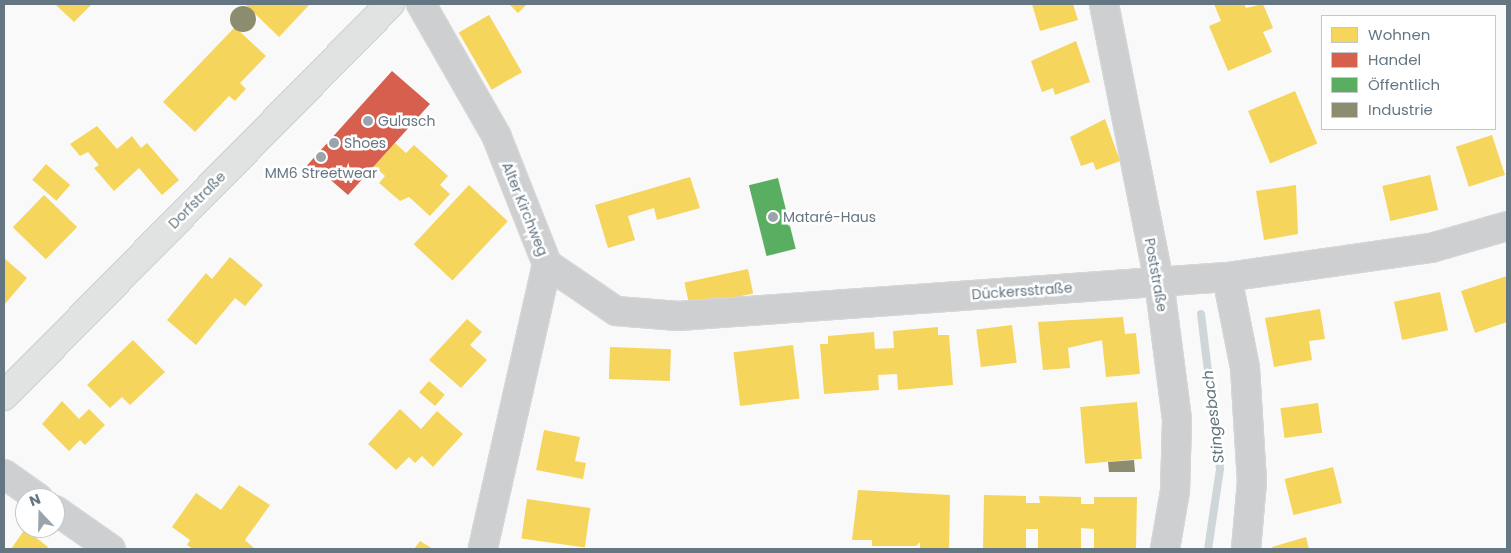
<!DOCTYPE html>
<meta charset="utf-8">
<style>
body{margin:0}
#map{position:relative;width:1511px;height:553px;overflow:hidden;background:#f9f9f9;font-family:Poppins,sans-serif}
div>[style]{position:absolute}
.homes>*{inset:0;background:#f6d55c;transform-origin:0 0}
.shops>*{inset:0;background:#d6604d}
.public>*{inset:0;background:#5aae61;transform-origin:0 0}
.industry>*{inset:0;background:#8c8c6e}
.round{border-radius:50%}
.stream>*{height:8px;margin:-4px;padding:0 4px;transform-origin:4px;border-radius:4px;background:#ced6d9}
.roads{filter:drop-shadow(1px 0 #d5d6d7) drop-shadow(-1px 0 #d5d6d7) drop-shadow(0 1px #d5d6d7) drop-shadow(0 -1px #d5d6d7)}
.minor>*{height:28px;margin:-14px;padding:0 14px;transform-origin:14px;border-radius:14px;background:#cecfd0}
.secondary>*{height:28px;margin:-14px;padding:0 14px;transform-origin:14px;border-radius:14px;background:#e1e2e2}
.dots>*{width:14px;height:14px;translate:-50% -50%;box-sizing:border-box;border:2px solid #fff;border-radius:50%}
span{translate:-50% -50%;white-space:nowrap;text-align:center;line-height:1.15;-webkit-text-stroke:5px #fff;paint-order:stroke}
.poi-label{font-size:14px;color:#657683}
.left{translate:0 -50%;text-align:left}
.street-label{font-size:14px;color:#657683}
.water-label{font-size:15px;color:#60757c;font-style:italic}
.frame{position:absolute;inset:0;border:5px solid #657683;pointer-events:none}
.legend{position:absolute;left:1321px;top:15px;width:175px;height:115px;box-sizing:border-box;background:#fff;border:1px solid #c1c8cd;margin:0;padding:6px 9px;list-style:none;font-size:15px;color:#657683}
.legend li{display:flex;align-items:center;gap:10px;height:25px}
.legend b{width:25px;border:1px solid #c1c8cd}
.north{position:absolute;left:15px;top:488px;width:50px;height:50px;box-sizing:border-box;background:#fff;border:1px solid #c1c8cd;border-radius:50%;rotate:339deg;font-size:14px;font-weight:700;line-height:20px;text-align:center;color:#657683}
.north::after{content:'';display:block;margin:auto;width:18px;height:22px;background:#99a4ac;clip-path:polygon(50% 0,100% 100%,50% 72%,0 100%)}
</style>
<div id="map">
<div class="homes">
<i style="clip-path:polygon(55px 4px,92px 4px,74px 22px)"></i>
<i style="clip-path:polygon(245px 4px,310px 4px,279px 37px)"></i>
<i style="clip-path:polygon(509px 4px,527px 4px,518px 13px)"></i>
<i style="clip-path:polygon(1032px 4px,1073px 4px,1078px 20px,1040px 31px)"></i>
<i style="clip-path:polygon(1214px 4px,1244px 4px,1246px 8px,1263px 4px,1273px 28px,1263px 32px,1272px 52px,1228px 71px,1209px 26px,1221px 21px)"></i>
<i style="left:489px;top:15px;width:66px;height:35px;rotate:60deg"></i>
<i style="clip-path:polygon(235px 27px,266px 56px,240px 83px,246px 89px,241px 94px,235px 101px,229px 96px,195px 132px,163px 102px)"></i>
<i style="clip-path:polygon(1076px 41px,1090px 82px,1055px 95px,1053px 88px,1042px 92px,1031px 61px)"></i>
<i style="left:1295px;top:91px;width:57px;height:51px;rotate:67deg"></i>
<i style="clip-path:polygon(1105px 119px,1120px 161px,1096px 170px,1093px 162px,1081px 166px,1070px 137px)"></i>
<i style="clip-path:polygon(97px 126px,117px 149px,132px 136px,141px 148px,147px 143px,179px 180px,162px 195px,139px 168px,114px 191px,94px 168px,99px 165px,88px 152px,80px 156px,70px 144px)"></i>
<i style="left:1492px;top:135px;width:42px;height:38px;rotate:72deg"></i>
<i style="clip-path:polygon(395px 143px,406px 153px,414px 145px,448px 176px,440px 185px,450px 194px,430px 216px,409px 197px,400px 201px,379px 183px,385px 176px,374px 166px)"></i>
<i style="left:46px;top:164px;width:32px;height:21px;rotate:41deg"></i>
<i style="left:1430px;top:175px;width:36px;height:49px;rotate:77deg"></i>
<i style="clip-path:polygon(690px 177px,700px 208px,657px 220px,654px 208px,628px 216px,635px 240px,608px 248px,595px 205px)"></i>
<i style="left:469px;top:185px;width:53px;height:81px;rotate:43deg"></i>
<i style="clip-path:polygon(1296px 185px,1298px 234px,1264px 240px,1256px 191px)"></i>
<i style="left:44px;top:195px;width:46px;height:45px;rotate:44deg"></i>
<i style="clip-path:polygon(230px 257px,263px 285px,245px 306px,235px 298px,196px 345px,167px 320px,206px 273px,212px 279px)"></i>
<i style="clip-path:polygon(4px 258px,27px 278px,4px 305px)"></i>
<i style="left:748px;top:269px;width:25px;height:65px;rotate:78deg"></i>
<i style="clip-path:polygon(1507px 276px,1507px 322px,1475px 333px,1461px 291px)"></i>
<i style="left:1440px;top:292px;width:39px;height:47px;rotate:78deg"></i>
<i style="clip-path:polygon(1320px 309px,1325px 339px,1309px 341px,1312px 360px,1274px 367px,1265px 318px)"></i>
<i style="clip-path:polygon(1123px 317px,1125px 334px,1136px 333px,1140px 374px,1106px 377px,1102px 340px,1068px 348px,1070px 368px,1043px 370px,1038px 322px)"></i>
<i style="clip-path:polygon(467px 319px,482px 332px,470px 345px,487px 360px,461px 388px,429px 360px)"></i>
<i style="left:1012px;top:325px;width:38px;height:36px;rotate:83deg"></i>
<i style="clip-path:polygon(938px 327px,938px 335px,949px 335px,953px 385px,898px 390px,897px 374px,878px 375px,879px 390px,824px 394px,820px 344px,828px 344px,828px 336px,874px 332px,875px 349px,894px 348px,893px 331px)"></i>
<i style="clip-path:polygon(133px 340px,165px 372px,130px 405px,122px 397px,110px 408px,87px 385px)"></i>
<i style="left:793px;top:345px;width:54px;height:60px;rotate:83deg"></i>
<i style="left:610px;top:347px;width:61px;height:32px;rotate:2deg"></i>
<i style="left:429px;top:381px;width:21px;height:15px;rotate:41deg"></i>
<i style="clip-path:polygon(62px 401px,79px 419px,89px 409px,105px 425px,85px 445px,80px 440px,69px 451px,42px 424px)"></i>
<i style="left:1137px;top:402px;width:57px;height:57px;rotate:85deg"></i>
<i style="left:1318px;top:403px;width:30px;height:38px;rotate:82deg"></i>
<i style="clip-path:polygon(400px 409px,421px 429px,437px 411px,463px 434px,433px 467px,422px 456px,415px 463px,409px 457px,396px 470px,368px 444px)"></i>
<i style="clip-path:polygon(544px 430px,580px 437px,575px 461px,586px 463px,583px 479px,536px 470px)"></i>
<i style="left:1333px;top:467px;width:37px;height:50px;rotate:76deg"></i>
<i style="clip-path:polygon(239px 485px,270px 505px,245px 540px,255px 549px,193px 549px,187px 545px,190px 540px,172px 527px,196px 493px,221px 510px)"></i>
<i style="clip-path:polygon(858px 490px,950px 495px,949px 549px,920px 549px,920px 542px,916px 546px,872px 546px,872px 540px,852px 540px)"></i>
<i style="clip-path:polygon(984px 495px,1026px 496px,1026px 503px,1040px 503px,1039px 496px,1081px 497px,1081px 504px,1094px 504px,1094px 497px,1137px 497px,1136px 549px,1094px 549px,1094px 529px,1081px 528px,1081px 549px,1038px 549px,1038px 529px,1026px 529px,1026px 549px,983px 549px)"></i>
<i style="left:527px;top:499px;width:64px;height:40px;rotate:8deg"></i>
<i style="clip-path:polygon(25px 529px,48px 547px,46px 549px,11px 549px)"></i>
<i style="clip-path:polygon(1306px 537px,1309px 549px,1273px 549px,1272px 547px)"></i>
<i style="clip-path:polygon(420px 541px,433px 549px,414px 549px)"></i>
</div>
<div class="shops">
<i style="clip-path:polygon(392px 71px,430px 104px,348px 195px,318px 169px,310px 178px,302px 171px)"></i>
</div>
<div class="public">
<i style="left:778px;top:178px;width:73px;height:30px;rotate:76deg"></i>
</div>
<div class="industry">
<i class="round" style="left:230px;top:6px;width:26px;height:26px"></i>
<i style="clip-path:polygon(1134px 460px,1135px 472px,1109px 472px,1108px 462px)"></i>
</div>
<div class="stream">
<i style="left:1201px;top:314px;width:156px;rotate:83deg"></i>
<i style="left:1220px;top:469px;width:81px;rotate:98.5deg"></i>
</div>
<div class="roads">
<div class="minor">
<i style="left:421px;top:4px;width:151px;rotate:60.2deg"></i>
<i style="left:496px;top:135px;width:139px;rotate:68.4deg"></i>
<i style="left:547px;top:264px;width:292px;rotate:102.7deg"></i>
<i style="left:1104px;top:4px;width:282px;rotate:78.8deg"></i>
<i style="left:1159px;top:281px;width:140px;rotate:82.6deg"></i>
<i style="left:1177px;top:420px;width:71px;rotate:91.6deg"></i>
<i style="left:1175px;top:491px;width:59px;rotate:99.8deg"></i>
<i style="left:547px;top:264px;width:83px;rotate:34.3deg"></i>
<i style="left:616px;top:311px;width:62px;rotate:4.6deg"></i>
<i style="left:678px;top:316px;width:550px;rotate:-4.06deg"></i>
<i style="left:1227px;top:277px;width:206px;rotate:-8.1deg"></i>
<i style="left:1431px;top:248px;width:79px;rotate:-16.1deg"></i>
<i style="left:1227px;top:277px;width:93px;rotate:78.8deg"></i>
<i style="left:1245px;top:368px;width:113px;rotate:86.5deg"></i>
<i style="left:1252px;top:481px;width:68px;rotate:95deg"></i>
<i style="left:4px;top:474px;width:42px;rotate:35.2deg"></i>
<i style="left:55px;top:510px;width:68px;rotate:34.9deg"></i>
</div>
<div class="secondary">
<i style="left:4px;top:396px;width:550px;rotate:-45.44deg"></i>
</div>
</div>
<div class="dots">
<i style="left:368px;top:121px;background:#99a4ac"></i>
<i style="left:334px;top:143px;background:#99a4ac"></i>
<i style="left:321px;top:157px;background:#99a4ac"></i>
<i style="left:773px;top:217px;background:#99a4ac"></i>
</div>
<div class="poi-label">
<span class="left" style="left:378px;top:121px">Gulasch</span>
<span class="left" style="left:344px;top:143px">Shoes</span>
<span style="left:321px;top:173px">MM6 Streetwear</span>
<span class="left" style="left:783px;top:217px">Mataré-Haus</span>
</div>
<div class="street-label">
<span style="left:197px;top:200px;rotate:-45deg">Dorfstraße</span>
<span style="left:525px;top:209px;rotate:68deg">Alter Kirchweg</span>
<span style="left:1156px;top:275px;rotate:80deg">Poststraße</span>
<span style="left:1022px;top:291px;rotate:-4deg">Dückersstraße</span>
</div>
<div class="water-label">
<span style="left:1213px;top:417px;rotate:-97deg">Stingesbach</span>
</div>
<div class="frame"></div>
<ul class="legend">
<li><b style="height:14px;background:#f6d55c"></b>Wohnen</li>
<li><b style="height:14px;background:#d6604d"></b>Handel</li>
<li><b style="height:14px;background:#5aae61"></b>Öffentlich</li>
<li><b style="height:14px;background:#8c8c6e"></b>Industrie</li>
</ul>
<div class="north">N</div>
</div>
